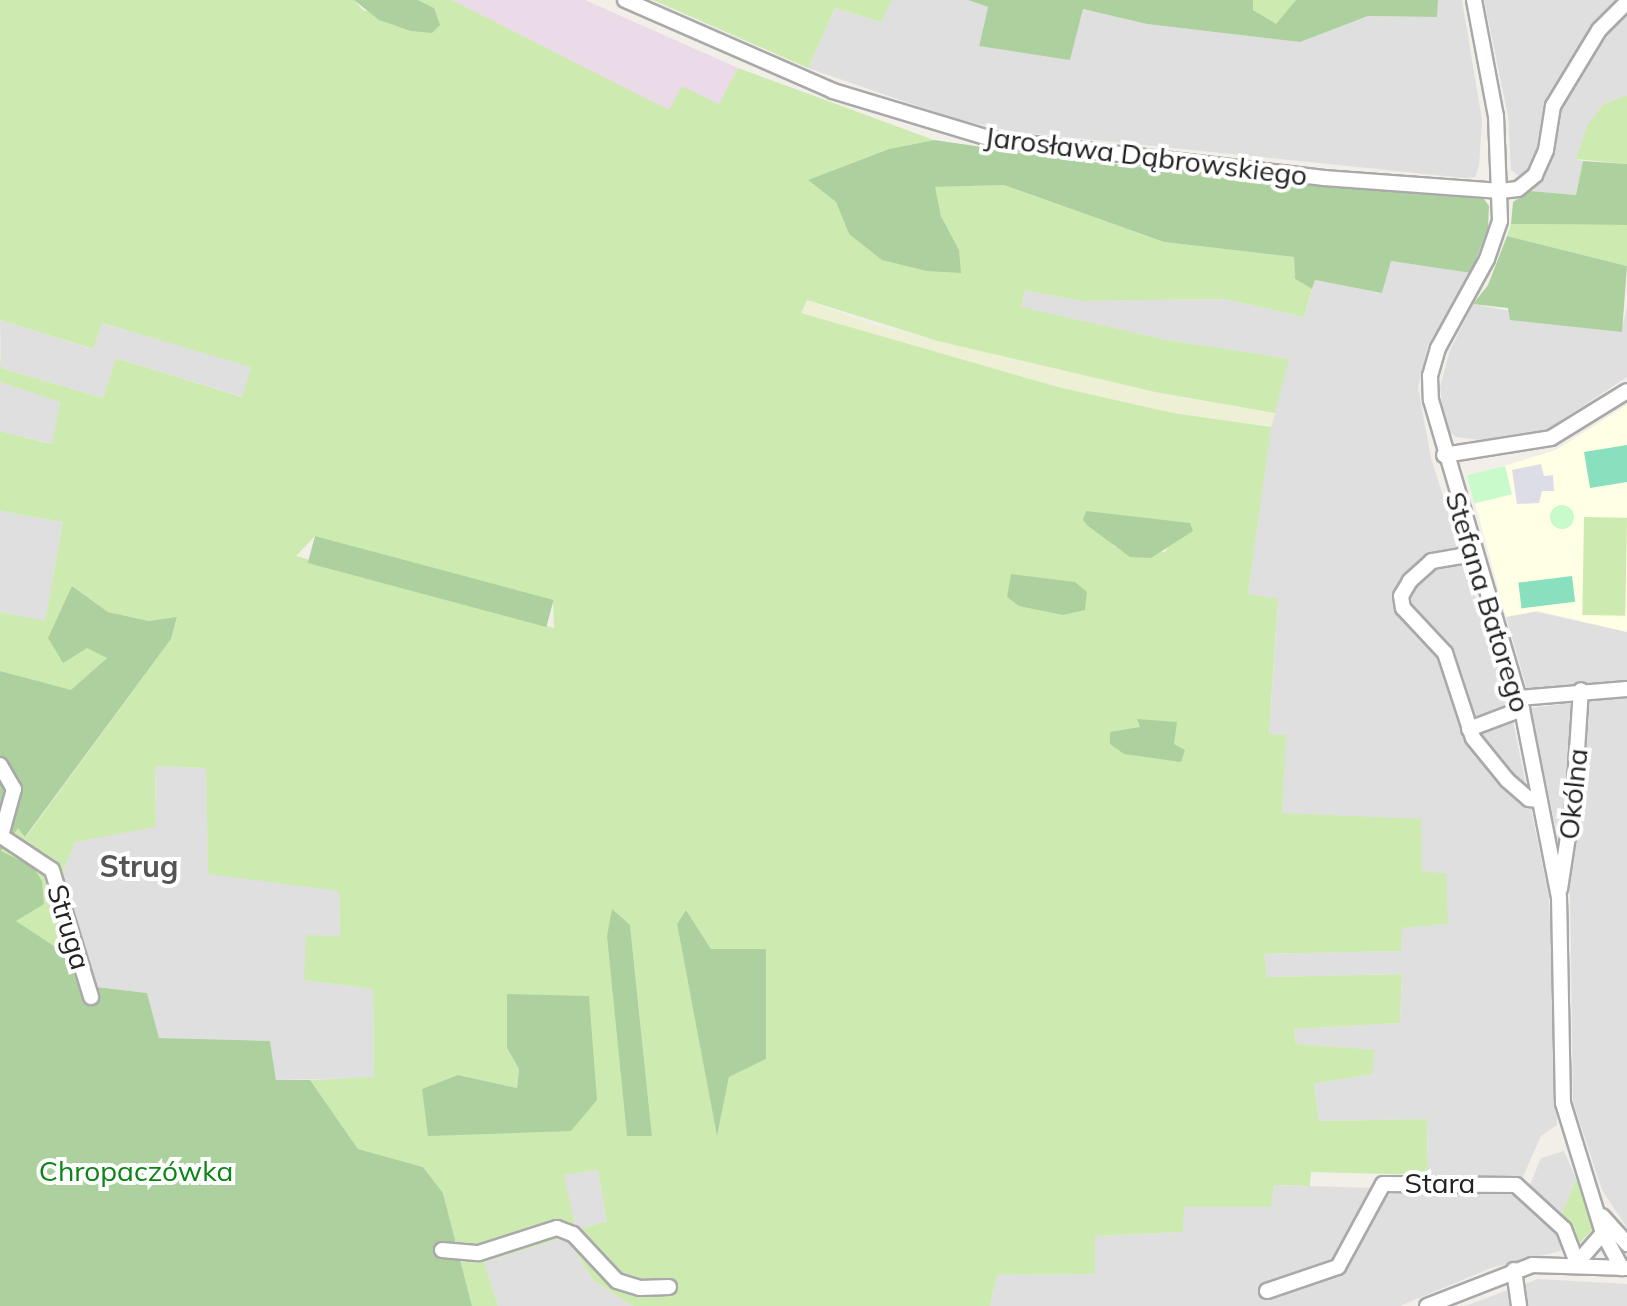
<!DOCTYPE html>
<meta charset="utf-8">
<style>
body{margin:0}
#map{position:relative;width:1627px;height:1306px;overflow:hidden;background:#f2efe9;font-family:Mulish,sans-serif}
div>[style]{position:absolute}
.residential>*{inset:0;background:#e0dfdf}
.industrial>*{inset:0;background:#ebdbe8}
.education>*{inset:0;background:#ffffe5}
.farmland>*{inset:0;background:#eef0d5}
.grass>*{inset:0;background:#cdebb0;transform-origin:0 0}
.forest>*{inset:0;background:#add19e;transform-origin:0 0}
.park>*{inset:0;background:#c8facc;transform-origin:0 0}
.round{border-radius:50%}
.pitch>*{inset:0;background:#88e0be;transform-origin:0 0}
.plaza>*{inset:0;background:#dddde8}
.roads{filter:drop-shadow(2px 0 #a9a9a9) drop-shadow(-2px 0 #a9a9a9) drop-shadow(0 2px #a9a9a9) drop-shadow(0 -2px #a9a9a9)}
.minor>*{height:14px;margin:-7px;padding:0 7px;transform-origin:7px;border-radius:7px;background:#fff}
span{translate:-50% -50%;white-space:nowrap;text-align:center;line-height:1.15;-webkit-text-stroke:8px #fff;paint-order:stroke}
.street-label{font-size:28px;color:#222}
.park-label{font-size:28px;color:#0c8416}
.neighbourhood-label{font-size:30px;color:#555;font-weight:700}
</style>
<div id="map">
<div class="residential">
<i style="clip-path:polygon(892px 0,968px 0,988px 7px,979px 45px,1070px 59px,1083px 9px,1147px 24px,1300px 42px,1368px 16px,1436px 17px,1438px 0,1462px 0,1482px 120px,1479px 166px,1475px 177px,1464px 178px,1015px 132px,952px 118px,808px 68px,835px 8px,881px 22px)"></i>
<i style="clip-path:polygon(1484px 0,1624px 0,1593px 31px,1532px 166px,1519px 176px,1511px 170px,1508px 116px)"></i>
<i style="clip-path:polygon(1627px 7px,1627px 95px,1604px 104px,1576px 159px,1583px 161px,1576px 195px,1530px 191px,1541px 174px,1557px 114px,1602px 32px)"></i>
<i style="clip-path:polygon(1391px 261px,1471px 273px,1428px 345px,1418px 388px,1431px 458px,1510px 707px,1549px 897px,1557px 1125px,1541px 1136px,1521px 1181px,1428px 1175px,1427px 1119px,1319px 1121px,1314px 1084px,1371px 1074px,1375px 1051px,1296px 1044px,1294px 1029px,1400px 1023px,1402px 974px,1267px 977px,1263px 954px,1401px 951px,1401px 928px,1448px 924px,1422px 873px,1342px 817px,1282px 814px,1285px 735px,1269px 735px,1278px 600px,1248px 594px,1268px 436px,1288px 359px,1162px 339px,1021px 308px,1025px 290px,1081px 301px,1224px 299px,1304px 317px,1315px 280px,1382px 293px)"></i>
<i style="clip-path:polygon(1473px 304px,1621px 332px,1627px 307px,1627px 377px,1545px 431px,1481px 440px,1456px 437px,1445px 428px,1440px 387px,1450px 350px)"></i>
<i style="clip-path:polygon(0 320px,92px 349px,101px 323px,251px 366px,243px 397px,116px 358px,103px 398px,1px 368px)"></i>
<i style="clip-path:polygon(0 382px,60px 401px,53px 444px,0 431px)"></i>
<i style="clip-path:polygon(0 511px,63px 522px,45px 622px,0 612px)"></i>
<i style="clip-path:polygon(1528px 610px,1627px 632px,1627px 681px,1527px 689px,1506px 617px)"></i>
<i style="clip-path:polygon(1627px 696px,1627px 1228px,1602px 1190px,1573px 1102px,1570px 895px,1530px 708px)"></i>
<i style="clip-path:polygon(155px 766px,207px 768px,208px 873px,339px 890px,340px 937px,304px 980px,373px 989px,374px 1078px,276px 1080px,270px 1041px,158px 1038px,147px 993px,96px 987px,63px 899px,64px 869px,75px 841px,156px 827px)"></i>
<i style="clip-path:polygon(1564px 1151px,1576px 1179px,1560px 1219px,1529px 1187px,1541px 1158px)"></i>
<i style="clip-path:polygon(598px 1170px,607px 1221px,576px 1230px,563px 1175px)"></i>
<i style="clip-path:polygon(1274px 1185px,1512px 1192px,1525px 1196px,1566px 1243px,1561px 1251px,1491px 1268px,1400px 1306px,990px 1306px,997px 1275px,1095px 1274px,1095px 1236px,1183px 1232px,1183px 1207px,1270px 1207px)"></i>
<i style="clip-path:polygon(566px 1237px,594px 1281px,633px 1306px,498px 1306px,484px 1262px)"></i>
<i style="clip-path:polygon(1538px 1279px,1627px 1284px,1627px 1306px,1465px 1306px)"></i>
</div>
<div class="industrial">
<i style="clip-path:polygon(452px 0,585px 0,738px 68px,719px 105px,669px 111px)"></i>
</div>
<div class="education">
<i style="clip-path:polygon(1627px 405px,1627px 632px,1538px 611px,1506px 617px,1468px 477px,1556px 450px)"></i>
</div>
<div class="farmland">
<i style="clip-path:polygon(807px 300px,874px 325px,1155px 392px,1275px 413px,1271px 427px,1173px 413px,1058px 387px,801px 314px)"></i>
</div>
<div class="grass">
<i style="clip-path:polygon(evenodd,0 0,354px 0,364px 11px,434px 8px,418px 0,452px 0,669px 110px,682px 86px,719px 104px,738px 68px,934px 140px,889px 149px,808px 180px,836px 202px,849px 234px,959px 250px,941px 216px,934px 187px,1004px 185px,1164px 242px,1294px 257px,1295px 279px,1312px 289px,1304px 317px,1224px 299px,1081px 301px,1025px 290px,1021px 307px,1162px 339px,1289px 359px,1275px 413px,1155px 392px,938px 341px,807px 300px,801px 313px,1058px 387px,1173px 413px,1271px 427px,1248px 594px,1278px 599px,1269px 734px,1286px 735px,1282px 813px,1421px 819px,1422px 872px,1446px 873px,1448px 924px,1402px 928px,1401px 951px,1264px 954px,1267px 977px,1402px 974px,1400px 1023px,1294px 1029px,1296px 1044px,1375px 1050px,1372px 1074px,1314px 1084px,1319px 1121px,1427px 1119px,1428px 1175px,1311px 1172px,1310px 1186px,1274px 1185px,1271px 1207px,1184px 1207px,1183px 1232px,1095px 1236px,1095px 1274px,997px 1275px,990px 1306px,633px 1306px,594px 1281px,566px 1237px,484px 1262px,498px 1306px,472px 1306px,443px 1193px,423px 1167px,358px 1149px,310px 1080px,374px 1077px,373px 989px,304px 980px,306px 935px,340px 936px,339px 891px,208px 874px,206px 768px,155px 766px,156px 827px,75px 842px,64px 869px,63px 899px,96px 987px,81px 993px,66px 954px,15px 921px,33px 867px,0 852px,18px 827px,26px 837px,171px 639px,177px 618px,149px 621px,108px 612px,72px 586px,87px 648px,108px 657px,71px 691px,0 671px,0 612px,45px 621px,63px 522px,0 511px,0 431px,52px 444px,60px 402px,0 382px,0 350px,1px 368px,103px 398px,116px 358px,242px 397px,251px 367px,102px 323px,93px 349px,0 320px,0 0,1101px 532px,1171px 542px,1165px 552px,1115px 547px,1101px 532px,0 0,315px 536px,553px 601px,554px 628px,296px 556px,315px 536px,0 0,686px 910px,711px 949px,766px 950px,766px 1059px,729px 1077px,717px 1134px,677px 924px,686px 910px,0 0,630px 925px,652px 1135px,652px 1136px,627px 1136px,630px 925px,0 0,507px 1048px,571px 1130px,458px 1075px,517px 1088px,519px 1069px,507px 1048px,0 0,598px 1170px,607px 1221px,576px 1230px,564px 1175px,598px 1170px)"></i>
<i style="clip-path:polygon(653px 0,892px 0,881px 22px,835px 8px,808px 68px)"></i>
<i style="clip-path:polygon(1253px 0,1296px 0,1276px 25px,1253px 10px)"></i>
<i style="clip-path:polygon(1627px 95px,1627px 164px,1576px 159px,1587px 126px,1604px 104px)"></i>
<i style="clip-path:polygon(1511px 224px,1627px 225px,1627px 266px,1507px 236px)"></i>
<i style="left:1584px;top:517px;width:43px;height:98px;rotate:1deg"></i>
<i style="clip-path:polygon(1576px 1179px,1593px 1229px,1577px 1246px,1560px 1219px)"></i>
</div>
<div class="forest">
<i style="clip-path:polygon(354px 0,418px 0,434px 8px,440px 25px,432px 33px,411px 31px,379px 20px)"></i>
<i style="clip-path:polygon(968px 0,1253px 0,1253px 10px,1276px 24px,1296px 0,1438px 0,1437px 17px,1368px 16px,1300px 42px,1147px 24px,1083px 9px,1070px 60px,979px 46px,988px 7px)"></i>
<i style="clip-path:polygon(934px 140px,1072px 160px,1484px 199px,1489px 206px,1488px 228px,1471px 273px,1391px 261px,1382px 293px,1315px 280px,1312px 289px,1295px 279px,1294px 257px,1164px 242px,1004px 185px,935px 187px,941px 216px,959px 250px,961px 273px,927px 271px,882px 260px,849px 234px,836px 202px,808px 180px,889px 149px)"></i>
<i style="clip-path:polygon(1583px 161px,1627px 164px,1627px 225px,1511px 224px,1513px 202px,1530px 191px,1576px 195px)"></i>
<i style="clip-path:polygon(1507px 236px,1627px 266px,1622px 332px,1510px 320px,1508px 308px,1473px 304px,1488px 285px)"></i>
<i style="clip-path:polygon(1086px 511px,1190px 523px,1193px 531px,1151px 558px,1130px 557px,1088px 526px,1083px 520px)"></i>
<i style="left:315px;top:536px;width:247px;height:28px;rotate:15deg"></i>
<i style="clip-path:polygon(1011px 574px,1075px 582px,1087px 592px,1085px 610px,1063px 615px,1019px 606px,1007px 597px)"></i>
<i style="clip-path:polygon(72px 586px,108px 612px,149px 621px,177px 617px,171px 639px,25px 837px,18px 828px,1px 851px,33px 867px,42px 881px,44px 904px,16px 921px,66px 954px,81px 993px,96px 987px,147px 993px,159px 1038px,270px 1041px,276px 1080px,310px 1080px,358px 1149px,423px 1167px,443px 1193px,472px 1306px,0 1306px,0 671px,71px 690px,107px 658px,87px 648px,63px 663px,48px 638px)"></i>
<i style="clip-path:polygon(1137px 719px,1177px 722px,1174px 744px,1185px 750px,1181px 762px,1124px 754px,1110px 744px,1110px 732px,1140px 727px)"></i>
<i style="clip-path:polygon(612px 909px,630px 925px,652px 1136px,627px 1136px,607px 936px)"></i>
<i style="clip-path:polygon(686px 910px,711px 949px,766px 949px,766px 1059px,729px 1077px,717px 1136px,677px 924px)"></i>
<i style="clip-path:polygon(507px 994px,589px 996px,597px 1100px,571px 1131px,428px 1136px,422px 1089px,458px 1075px,517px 1088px,519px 1069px,507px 1048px)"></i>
</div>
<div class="park">
<i style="left:1505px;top:466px;width:29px;height:39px;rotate:76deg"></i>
<i class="round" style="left:1550px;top:505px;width:24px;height:24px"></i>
</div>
<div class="pitch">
<i style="clip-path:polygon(1627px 445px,1627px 482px,1590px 488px,1584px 452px)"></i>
<i style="left:1572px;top:576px;width:26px;height:54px;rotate:83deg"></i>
</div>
<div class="plaza">
<i style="clip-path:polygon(1541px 464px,1544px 476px,1553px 475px,1554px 491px,1542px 491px,1539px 503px,1517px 504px,1512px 470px)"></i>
</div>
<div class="roads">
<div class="minor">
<i style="left:625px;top:0;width:227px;rotate:23.6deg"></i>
<i style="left:833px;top:91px;width:166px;rotate:16.8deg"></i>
<i style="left:992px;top:139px;width:334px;rotate:6.7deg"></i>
<i style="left:1324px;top:178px;width:177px;rotate:4.2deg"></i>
<i style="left:1501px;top:191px;width:17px;rotate:-7deg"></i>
<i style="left:1518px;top:189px;width:22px;rotate:-39deg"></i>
<i style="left:1535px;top:175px;width:27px;rotate:-66deg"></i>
<i style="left:1546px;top:150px;width:45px;rotate:-81deg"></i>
<i style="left:1553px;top:106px;width:89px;rotate:-58.8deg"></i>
<i style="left:1599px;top:30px;width:40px;rotate:-45deg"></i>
<i style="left:1474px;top:0;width:118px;rotate:79.3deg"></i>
<i style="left:1496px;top:116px;width:105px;rotate:87.8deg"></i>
<i style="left:1500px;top:221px;width:40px;rotate:108.9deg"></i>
<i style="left:1487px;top:259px;width:102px;rotate:118.8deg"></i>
<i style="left:1438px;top:348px;width:29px;rotate:106deg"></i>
<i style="left:1430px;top:376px;width:24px;rotate:88deg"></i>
<i style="left:1431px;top:400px;width:322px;rotate:73.6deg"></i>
<i style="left:1522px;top:709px;width:192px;rotate:78.9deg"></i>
<i style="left:1559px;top:897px;width:206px;rotate:88.9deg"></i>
<i style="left:1563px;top:1103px;width:136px;rotate:72.9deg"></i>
<i style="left:1603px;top:1233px;width:40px;rotate:62deg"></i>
<i style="left:1444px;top:455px;width:108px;rotate:-9deg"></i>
<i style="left:1551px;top:438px;width:89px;rotate:-31.7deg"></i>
<i style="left:1473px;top:554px;width:42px;rotate:170.3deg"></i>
<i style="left:1432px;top:561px;width:30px;rotate:138deg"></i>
<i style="left:1410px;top:581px;width:17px;rotate:121deg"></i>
<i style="left:1401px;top:596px;width:12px;rotate:81deg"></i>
<i style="left:1403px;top:608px;width:62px;rotate:47deg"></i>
<i style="left:1445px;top:653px;width:89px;rotate:71.8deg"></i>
<i style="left:1473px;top:738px;width:54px;rotate:51deg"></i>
<i style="left:1507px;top:780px;width:29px;rotate:41deg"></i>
<i style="left:1529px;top:799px;width:9px;rotate:6deg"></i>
<i style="left:1519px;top:698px;width:108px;rotate:-4.8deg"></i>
<i style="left:1469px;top:729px;width:57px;rotate:-20.7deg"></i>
<i style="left:0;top:765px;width:28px;rotate:60deg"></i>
<i style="left:14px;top:789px;width:49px;rotate:105.5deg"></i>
<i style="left:1px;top:836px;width:61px;rotate:33.7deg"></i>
<i style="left:52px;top:870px;width:133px;rotate:72.9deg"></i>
<i style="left:1560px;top:889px;width:93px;rotate:-81.3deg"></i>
<i style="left:1574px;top:797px;width:107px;rotate:-86.3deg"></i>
<i style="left:1602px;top:1216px;width:38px;rotate:48deg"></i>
<i style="left:442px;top:1250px;width:37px;rotate:5deg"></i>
<i style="left:479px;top:1253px;width:82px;rotate:-17.8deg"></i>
<i style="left:557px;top:1228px;width:17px;rotate:21deg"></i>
<i style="left:573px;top:1234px;width:64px;rotate:46.9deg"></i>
<i style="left:617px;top:1281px;width:24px;rotate:17deg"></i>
<i style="left:640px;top:1288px;width:29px;rotate:-2deg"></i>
<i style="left:1577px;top:1263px;width:40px;rotate:-49deg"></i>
<i style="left:1514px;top:1270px;width:36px;rotate:82deg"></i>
<i style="left:1267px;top:1291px;width:75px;rotate:-18.7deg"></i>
<i style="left:1338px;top:1267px;width:94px;rotate:-61.5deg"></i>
<i style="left:1383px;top:1184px;width:133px;rotate:0.4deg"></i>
<i style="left:1516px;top:1185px;width:65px;rotate:42.5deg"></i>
<i style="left:1564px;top:1229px;width:36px;rotate:69deg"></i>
<i style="left:1427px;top:1306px;width:113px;rotate:-21.3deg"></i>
<i style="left:1532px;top:1265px;width:95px;rotate:1.8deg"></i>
</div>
</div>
<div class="street-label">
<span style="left:1146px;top:156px;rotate:7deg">Jarosława Dąbrowskiego</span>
<span style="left:1488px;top:602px;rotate:73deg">Stefana Batorego</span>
<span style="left:1573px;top:794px;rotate:-84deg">Okólna</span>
<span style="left:69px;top:927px;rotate:73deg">Struga</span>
<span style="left:1440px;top:1183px">Stara</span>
</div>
<div class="park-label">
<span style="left:136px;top:1171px">Chropaczówka</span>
</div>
<div class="neighbourhood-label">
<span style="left:139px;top:866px">Strug</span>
</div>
</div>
